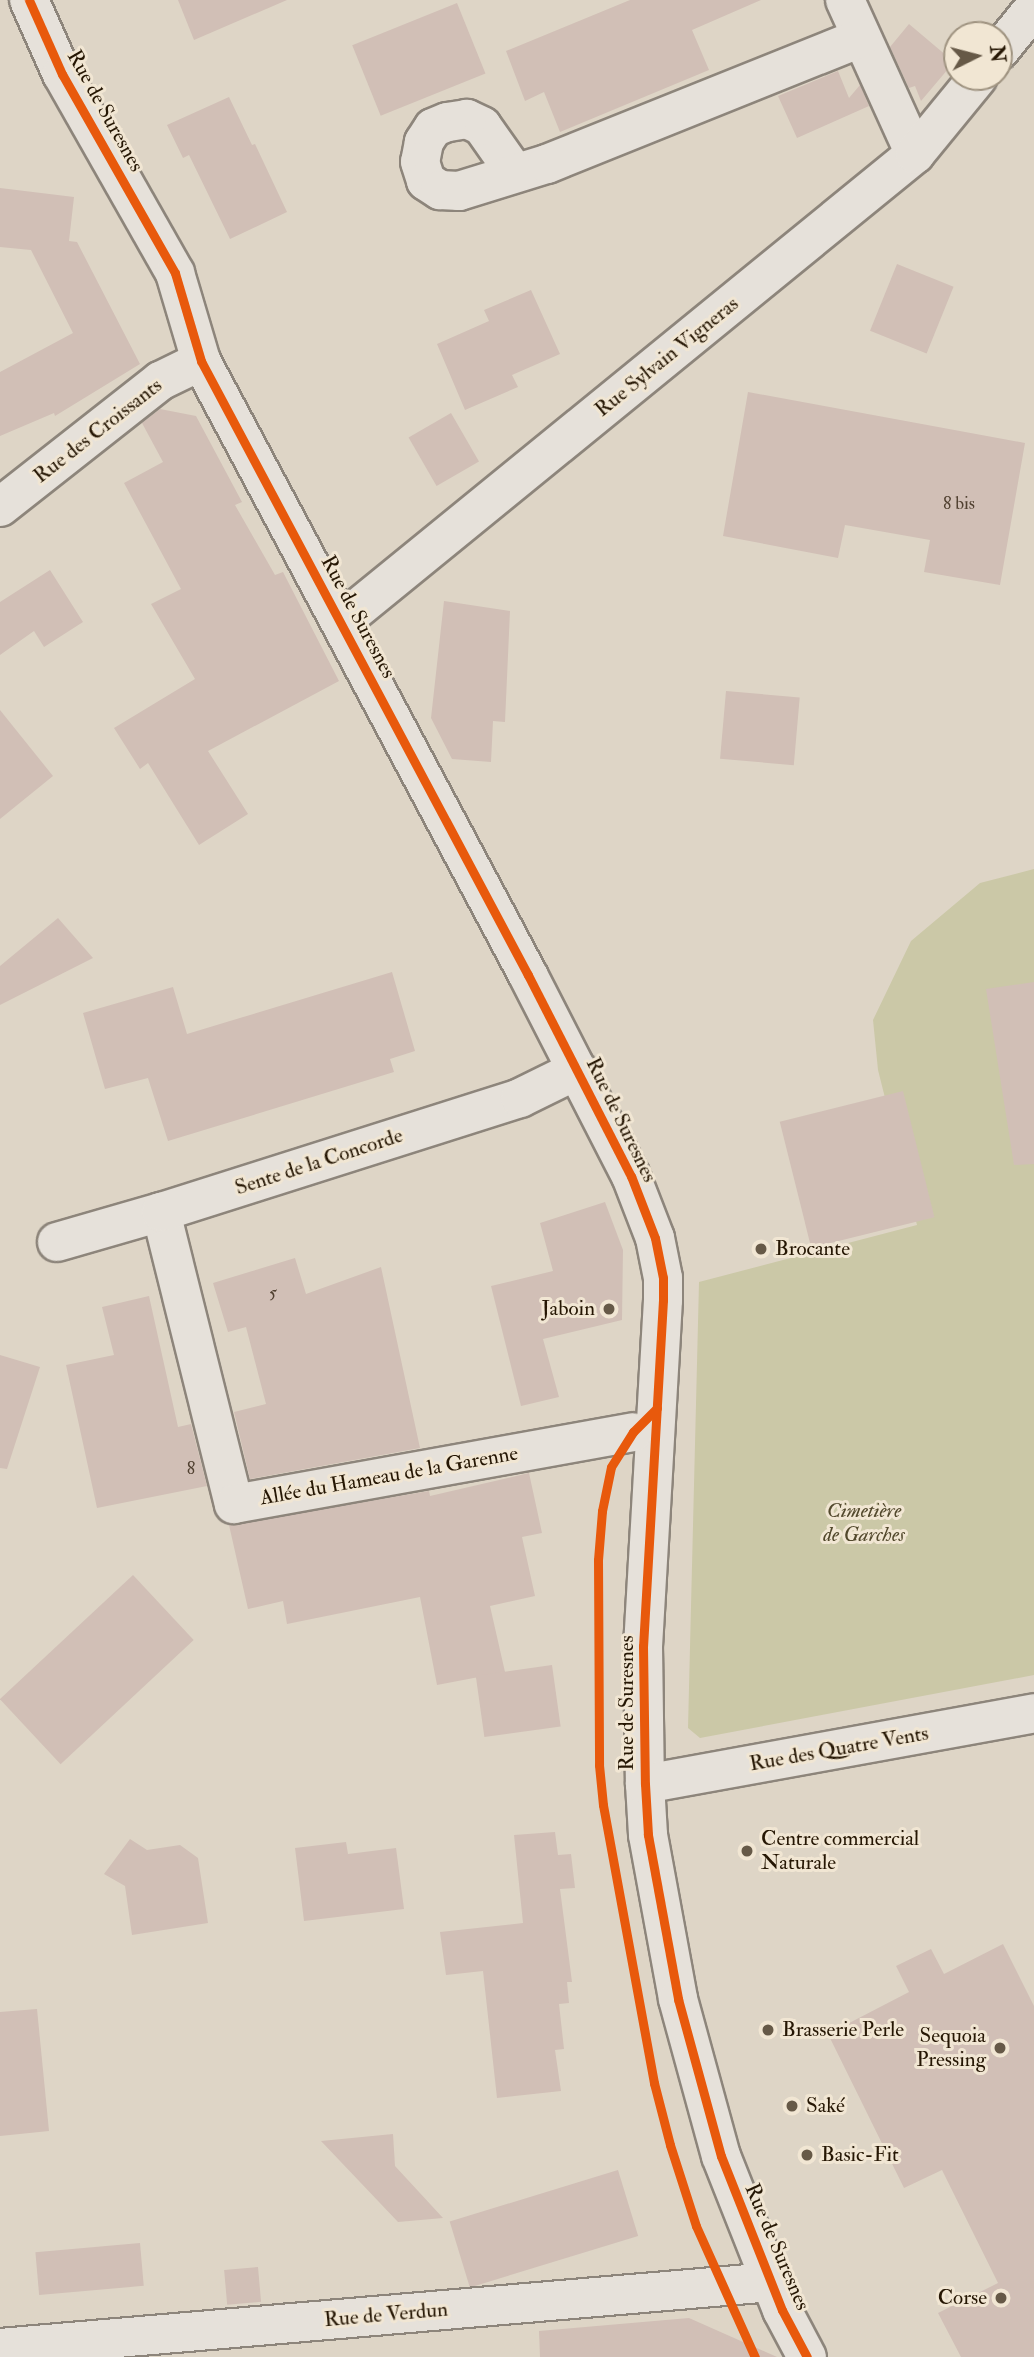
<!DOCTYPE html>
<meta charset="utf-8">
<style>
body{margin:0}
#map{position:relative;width:1034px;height:2357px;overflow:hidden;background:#ded5c6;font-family:"IM FELL Double Pica",serif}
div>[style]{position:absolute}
.green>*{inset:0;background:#cbc8a7}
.building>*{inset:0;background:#d1bfb6;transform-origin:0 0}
.roads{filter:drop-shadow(2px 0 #8d857b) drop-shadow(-2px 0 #8d857b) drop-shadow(0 2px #8d857b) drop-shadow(0 -2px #8d857b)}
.minor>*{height:38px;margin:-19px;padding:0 19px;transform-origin:19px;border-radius:19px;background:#e6e1da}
.cycleway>*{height:9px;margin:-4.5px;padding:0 4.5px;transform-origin:4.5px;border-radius:4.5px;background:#e8590c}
.dots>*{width:19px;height:19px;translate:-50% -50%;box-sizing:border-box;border:4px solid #f1e6d3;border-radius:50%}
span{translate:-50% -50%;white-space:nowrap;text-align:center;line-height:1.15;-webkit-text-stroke:6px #f1e6d3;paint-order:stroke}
.number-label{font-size:18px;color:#504030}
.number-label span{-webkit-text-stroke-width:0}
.street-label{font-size:21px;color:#251603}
.poi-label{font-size:21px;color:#251603}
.left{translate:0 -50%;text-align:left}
.right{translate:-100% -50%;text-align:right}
.park-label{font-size:21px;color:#52482c;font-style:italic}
.north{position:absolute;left:943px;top:21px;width:70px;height:70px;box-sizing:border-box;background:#f1e6d3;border:2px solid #9f9380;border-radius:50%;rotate:84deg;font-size:19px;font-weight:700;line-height:28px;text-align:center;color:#251603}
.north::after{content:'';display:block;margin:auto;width:24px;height:32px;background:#665947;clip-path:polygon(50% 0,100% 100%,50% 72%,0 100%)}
</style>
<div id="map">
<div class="green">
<i style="clip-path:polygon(1034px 869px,1034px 1675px,700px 1738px,688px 1728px,699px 1282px,917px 1225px,878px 1070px,873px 1020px,911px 941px,980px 883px)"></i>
</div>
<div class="building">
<i style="clip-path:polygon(178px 0,287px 0,194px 40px)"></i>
<i style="clip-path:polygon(630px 0,761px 0,692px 30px,709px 70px,560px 132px,544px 92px,525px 101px,506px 51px)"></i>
<i style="left:457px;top:3px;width:76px;height:113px;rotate:68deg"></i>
<i style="clip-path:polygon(909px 24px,954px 62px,921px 101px,915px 86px,909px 88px,890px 47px)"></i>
<i style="clip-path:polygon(838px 71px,849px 98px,860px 85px,869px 106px,797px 138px,778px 96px)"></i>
<i style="clip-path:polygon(229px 97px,252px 145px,255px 144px,287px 212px,230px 239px,189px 155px,183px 158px,167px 125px)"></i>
<i style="clip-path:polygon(0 188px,74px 197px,69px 241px,77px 242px,140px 364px,55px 416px,54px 413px,0 436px,0 372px,73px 333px,31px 250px,0 247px)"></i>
<i style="left:897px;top:264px;width:61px;height:72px;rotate:22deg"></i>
<i style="clip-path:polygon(531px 290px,560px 354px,512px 375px,518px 387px,465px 410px,437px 344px,489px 321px,484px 310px)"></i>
<i style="clip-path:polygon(748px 392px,1025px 443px,1000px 585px,924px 572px,930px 540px,845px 525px,838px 558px,723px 536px)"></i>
<i style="clip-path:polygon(160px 409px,196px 416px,242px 502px,235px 505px,275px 575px,283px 572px,339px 681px,208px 751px,248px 814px,199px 845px,148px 763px,140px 769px,114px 728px,195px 679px,151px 604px,181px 589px,124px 483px,163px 462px,142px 423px)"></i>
<i style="left:451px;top:413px;width:56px;height:49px;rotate:60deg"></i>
<i style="clip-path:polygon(50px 570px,83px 622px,44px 647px,34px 631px,0 655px,0 602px)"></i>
<i style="clip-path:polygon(444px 601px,510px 611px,505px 722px,493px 721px,491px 762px,452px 759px,431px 718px)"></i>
<i style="left:726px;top:691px;width:74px;height:68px;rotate:5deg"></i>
<i style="clip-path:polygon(0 710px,53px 776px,0 819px)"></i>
<i style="clip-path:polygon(58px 918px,93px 958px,0 1005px,0 966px)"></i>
<i style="clip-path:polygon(392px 972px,415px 1051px,390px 1059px,394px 1072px,168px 1141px,148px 1078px,105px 1089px,83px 1013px,173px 987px,187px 1034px)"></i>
<i style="clip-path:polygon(1034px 982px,1034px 1164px,1014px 1165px,986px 989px)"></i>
<i style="left:903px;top:1091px;width:130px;height:127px;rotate:76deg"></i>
<i style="clip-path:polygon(605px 1202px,623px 1250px,622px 1320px,543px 1339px,559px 1397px,521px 1406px,491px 1286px,553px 1271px,540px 1223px)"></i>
<i style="clip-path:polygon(295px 1258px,306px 1294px,381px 1267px,420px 1448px,250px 1479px,234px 1412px,266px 1404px,246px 1327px,228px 1332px,213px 1283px)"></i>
<i style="clip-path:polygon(149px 1296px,178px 1427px,191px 1424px,207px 1486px,97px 1508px,66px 1365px,114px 1355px,102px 1307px)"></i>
<i style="clip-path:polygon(0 1355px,40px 1367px,7px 1469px,0 1468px)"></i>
<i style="clip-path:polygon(529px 1473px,542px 1533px,522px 1537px,535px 1596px,490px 1606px,505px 1672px,437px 1685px,420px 1597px,287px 1624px,283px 1601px,248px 1609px,229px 1525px,429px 1491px,430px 1496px)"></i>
<i style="left:133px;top:1575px;width:89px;height:182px;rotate:47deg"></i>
<i style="left:552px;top:1665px;width:62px;height:77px;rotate:82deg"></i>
<i style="clip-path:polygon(555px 1832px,558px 1855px,571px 1854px,575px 1888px,560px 1889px,572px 1982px,567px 1982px,569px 2003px,559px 2004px,564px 2049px,555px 2050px,561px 2091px,497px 2098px,483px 1971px,446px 1975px,440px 1932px,523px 1923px,514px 1835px)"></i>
<i style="clip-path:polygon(130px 1839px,147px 1850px,180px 1845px,198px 1858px,208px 1923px,132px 1935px,125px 1886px,104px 1874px)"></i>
<i style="clip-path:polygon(346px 1842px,348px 1854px,396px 1848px,404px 1909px,304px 1921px,295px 1848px)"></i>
<i style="clip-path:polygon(1003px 1944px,1034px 2006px,1034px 2357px,961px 2357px,938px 2313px,998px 2283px,942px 2170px,904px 2188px,828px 2034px,909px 1992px,896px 1966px,931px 1949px,944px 1974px)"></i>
<i style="clip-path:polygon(37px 2009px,49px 2131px,0 2136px,0 2012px)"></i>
<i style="clip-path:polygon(393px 2134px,395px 2166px,443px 2218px,398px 2222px,321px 2141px)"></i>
<i style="left:618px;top:2170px;width:69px;height:176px;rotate:73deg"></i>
<i style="left:140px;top:2243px;width:43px;height:105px;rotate:85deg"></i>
<i style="left:258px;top:2267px;width:35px;height:34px;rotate:85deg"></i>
<i style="clip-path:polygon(689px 2318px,777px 2357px,540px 2357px,539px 2331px)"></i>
</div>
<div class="roads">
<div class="minor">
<i style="left:29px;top:0;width:81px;rotate:66deg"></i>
<i style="left:62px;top:74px;width:229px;rotate:60.4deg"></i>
<i style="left:175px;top:273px;width:92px;rotate:73.5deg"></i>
<i style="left:201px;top:361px;width:696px;rotate:61.96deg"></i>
<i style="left:528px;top:975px;width:226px;rotate:62.9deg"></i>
<i style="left:631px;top:1176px;width:66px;rotate:68.8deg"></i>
<i style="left:655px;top:1238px;width:41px;rotate:78.7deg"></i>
<i style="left:663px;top:1278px;width:22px;rotate:90deg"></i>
<i style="left:663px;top:1300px;width:347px;rotate:93.3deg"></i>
<i style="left:643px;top:1646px;width:138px;rotate:89.2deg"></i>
<i style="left:645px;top:1784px;width:51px;rotate:86.6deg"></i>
<i style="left:648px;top:1835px;width:167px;rotate:79.6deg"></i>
<i style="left:678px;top:1999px;width:163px;rotate:74.7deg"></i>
<i style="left:721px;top:2156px;width:166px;rotate:68.4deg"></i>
<i style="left:782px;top:2310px;width:53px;rotate:62deg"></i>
<i style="left:845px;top:0;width:169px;rotate:65.6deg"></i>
<i style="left:999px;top:51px;width:55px;rotate:-50.9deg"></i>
<i style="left:515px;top:173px;width:57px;rotate:-125.1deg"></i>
<i style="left:482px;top:126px;width:17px;rotate:-155deg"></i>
<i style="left:467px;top:119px;width:20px;rotate:171deg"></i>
<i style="left:447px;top:122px;width:15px;rotate:157deg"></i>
<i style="left:433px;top:128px;width:17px;rotate:123deg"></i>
<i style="left:424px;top:142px;width:20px;rotate:101deg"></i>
<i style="left:420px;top:162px;width:20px;rotate:72deg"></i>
<i style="left:426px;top:181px;width:17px;rotate:33deg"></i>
<i style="left:440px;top:190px;width:19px;rotate:3deg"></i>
<i style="left:459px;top:191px;width:92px;rotate:-17.1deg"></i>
<i style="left:547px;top:164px;width:337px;rotate:-21.9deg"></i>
<i style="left:0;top:507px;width:204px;rotate:-38.2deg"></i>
<i style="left:160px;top:381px;width:46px;rotate:-26deg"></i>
<i style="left:341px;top:622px;width:741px;rotate:-39.19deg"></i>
<i style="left:915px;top:154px;width:99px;rotate:-50.7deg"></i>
<i style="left:161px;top:1212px;width:301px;rotate:76deg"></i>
<i style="left:234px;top:1504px;width:405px;rotate:-10.2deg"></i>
<i style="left:57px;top:1242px;width:108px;rotate:-16.1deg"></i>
<i style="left:161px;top:1212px;width:377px;rotate:-17.6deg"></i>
<i style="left:520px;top:1098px;width:64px;rotate:-26.2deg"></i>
<i style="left:645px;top:1784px;width:395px;rotate:-10.3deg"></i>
<i style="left:0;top:2348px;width:774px;rotate:-4.89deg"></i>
</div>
</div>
<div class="cycleway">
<i style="left:29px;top:0;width:81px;rotate:66deg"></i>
<i style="left:62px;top:74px;width:229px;rotate:60.4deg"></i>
<i style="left:175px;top:273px;width:92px;rotate:73.5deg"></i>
<i style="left:201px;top:361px;width:696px;rotate:61.96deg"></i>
<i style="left:528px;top:975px;width:226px;rotate:62.9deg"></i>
<i style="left:631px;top:1176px;width:66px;rotate:68.8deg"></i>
<i style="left:655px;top:1238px;width:41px;rotate:78.7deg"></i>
<i style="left:663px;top:1278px;width:22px;rotate:90deg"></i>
<i style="left:663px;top:1300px;width:347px;rotate:93.3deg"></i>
<i style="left:643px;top:1646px;width:138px;rotate:89.2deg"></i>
<i style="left:645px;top:1784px;width:51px;rotate:86.6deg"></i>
<i style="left:648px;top:1835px;width:167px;rotate:79.6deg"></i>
<i style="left:678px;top:1999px;width:163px;rotate:74.7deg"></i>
<i style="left:721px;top:2156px;width:166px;rotate:68.4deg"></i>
<i style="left:782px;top:2310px;width:53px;rotate:62deg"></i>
<i style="left:657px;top:1408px;width:34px;rotate:135deg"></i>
<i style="left:633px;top:1432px;width:41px;rotate:122.2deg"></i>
<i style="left:611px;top:1467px;width:45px;rotate:101.6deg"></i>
<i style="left:602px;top:1511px;width:49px;rotate:94.7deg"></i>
<i style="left:598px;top:1560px;width:205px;rotate:89.7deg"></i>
<i style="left:599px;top:1765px;width:40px;rotate:84.3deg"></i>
<i style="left:603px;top:1805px;width:283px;rotate:79.6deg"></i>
<i style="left:654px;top:2083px;width:64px;rotate:75.5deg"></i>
<i style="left:670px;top:2145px;width:85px;rotate:72.2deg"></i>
<i style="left:696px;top:2226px;width:144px;rotate:65.8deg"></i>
</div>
<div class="dots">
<i style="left:761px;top:1249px;background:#665947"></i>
<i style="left:609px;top:1309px;background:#665947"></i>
<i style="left:747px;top:1851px;background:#665947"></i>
<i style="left:768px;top:2030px;background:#665947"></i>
<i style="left:1000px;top:2048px;background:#665947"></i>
<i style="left:792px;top:2106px;background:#665947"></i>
<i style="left:807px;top:2155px;background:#665947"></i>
<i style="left:1001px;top:2298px;background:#665947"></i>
</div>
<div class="number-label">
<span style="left:959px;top:504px">8 bis</span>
<span style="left:273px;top:1293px">5</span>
<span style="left:191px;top:1469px">8</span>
</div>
<div class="street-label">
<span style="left:105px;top:111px;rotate:61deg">Rue de Suresnes</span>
<span style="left:667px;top:357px;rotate:-39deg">Rue Sylvain Vigneras</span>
<span style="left:98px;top:431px;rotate:-38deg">Rue des Croissants</span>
<span style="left:358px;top:617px;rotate:62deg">Rue de Suresnes</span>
<span style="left:621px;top:1120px;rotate:64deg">Rue de Suresnes</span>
<span style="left:319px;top:1162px;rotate:-18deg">Sente de la Concorde</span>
<span style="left:389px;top:1476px;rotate:-10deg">Allée du Hameau de la Garenne</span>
<span style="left:627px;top:1703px;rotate:-90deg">Rue de Suresnes</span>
<span style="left:839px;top:1749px;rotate:-10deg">Rue des Quatre Vents</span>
<span style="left:777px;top:2247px;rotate:67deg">Rue de Suresnes</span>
<span style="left:386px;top:2315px;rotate:-5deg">Rue de Verdun</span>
</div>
<div class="poi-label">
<span class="left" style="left:775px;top:1249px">Brocante</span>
<span class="right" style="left:595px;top:1309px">Jaboin</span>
<span class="left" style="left:761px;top:1851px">Centre commercial<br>Naturale</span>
<span class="left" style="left:782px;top:2030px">Brasserie Perle</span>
<span class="right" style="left:986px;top:2048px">Sequoia<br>Pressing</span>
<span class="left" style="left:806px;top:2106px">Saké</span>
<span class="left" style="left:821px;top:2155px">Basic-Fit</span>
<span class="right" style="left:987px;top:2298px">Corse</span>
</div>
<div class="park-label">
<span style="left:864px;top:1523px">Cimetière<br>de Garches</span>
</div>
<div class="north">N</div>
</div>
